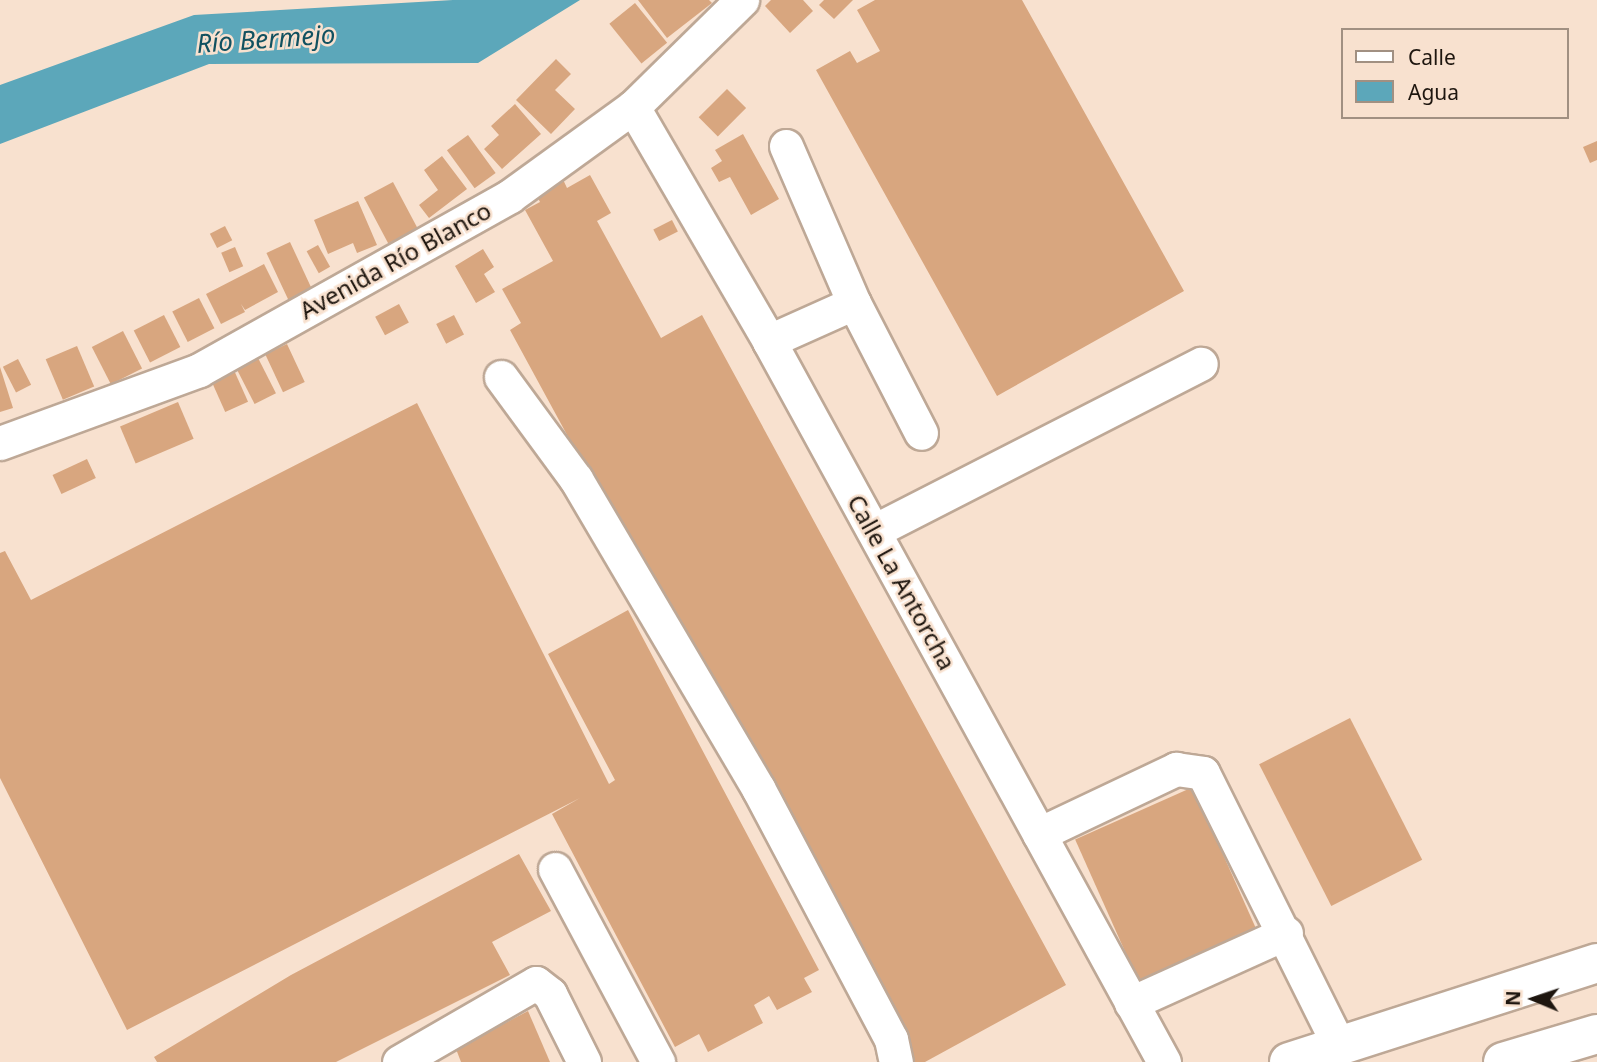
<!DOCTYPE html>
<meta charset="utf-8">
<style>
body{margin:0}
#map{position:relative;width:1597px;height:1062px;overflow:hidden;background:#f8e1cf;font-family:"Noto Sans",sans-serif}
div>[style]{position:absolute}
.water>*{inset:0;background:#5ca7ba}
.building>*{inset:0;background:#d8a67f;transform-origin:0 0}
.roads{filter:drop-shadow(2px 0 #bea896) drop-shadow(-2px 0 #bea896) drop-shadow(0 2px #bea896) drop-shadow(0 -2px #bea896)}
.minor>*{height:33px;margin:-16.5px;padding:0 16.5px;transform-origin:16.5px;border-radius:16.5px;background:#fff}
.highway>*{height:38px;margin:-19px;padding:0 19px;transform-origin:19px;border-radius:19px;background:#fff}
span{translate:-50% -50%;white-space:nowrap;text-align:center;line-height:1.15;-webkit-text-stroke:5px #f8e1cf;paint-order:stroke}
.street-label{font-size:24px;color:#1e160f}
.water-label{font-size:26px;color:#115160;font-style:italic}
.legend{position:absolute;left:1341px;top:28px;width:228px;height:91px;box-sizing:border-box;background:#f8e1cf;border:2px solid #a19082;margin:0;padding:9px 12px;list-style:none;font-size:21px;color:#1e160f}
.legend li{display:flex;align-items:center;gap:14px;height:35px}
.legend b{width:35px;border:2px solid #a19082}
.north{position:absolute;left:1499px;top:964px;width:70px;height:70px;-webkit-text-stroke:5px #f8e1cf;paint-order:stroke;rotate:272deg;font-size:19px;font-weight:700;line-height:28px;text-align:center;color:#1e160f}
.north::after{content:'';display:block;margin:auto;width:24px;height:32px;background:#1e160f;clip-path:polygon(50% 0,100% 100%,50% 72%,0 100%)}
</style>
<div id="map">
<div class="water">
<i style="clip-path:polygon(453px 0,580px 0,478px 63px,209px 64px,0 144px,0 85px,194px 15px)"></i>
</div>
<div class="building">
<i style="clip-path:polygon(638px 0,709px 0,712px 3px,667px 38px)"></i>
<i style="clip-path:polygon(771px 0,803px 0,813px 11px,790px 33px,765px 6px)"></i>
<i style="clip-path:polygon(824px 0,853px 0,834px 19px,819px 5px)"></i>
<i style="clip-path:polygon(875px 0,1022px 0,1184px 291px,997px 396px,816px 70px,850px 51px,857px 63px,880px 51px,857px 10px)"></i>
<i style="left:635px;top:3px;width:51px;height:33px;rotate:51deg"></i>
<i style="clip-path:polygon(556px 59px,571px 74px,555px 90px,575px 109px,551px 134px,516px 100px)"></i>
<i style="left:727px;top:89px;width:27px;height:40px;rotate:45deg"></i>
<i style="clip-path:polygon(515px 104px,541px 134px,502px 169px,484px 149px,499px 135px,491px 126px)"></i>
<i style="clip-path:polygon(743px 134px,779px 199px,751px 215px,730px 177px,719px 182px,711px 168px,722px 161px,715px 150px)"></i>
<i style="left:468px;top:135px;width:47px;height:26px;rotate:54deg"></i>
<i style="clip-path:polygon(1597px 141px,1597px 160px,1590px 163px,1583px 147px)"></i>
<i style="clip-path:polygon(442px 156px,467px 189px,429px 218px,419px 205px,438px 190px,424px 170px)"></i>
<i style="clip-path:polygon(560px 173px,567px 188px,590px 175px,611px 213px,597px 221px,661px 338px,702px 315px,1066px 985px,925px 1062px,908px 1062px,510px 330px,521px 323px,502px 289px,553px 261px,525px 210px,540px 202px,533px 188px)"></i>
<i style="left:393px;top:182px;width:52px;height:33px;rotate:62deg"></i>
<i style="clip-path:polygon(358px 201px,377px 245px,357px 253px,353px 243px,328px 254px,314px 220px)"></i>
<i style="left:672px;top:220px;width:13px;height:21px;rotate:63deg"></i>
<i style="left:225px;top:226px;width:16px;height:17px;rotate:63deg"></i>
<i style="left:290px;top:242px;width:52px;height:26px;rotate:65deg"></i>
<i style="left:318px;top:245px;width:25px;height:13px;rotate:61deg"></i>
<i style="left:235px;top:247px;width:21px;height:15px;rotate:67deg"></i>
<i style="clip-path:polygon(483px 249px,494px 267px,484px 274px,495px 292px,476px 303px,455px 266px)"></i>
<i style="clip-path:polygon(264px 264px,278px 292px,245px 310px,241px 304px,245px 312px,221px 324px,206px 294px)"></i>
<i style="left:199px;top:298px;width:34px;height:30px;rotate:63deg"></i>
<i style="left:399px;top:304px;width:21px;height:27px;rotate:62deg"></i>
<i style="left:164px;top:315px;width:36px;height:34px;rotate:63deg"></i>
<i style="left:454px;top:315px;width:22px;height:20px;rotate:63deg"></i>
<i style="left:123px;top:331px;width:42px;height:35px;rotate:63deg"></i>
<i style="left:287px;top:344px;width:42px;height:24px;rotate:65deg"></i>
<i style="left:77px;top:346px;width:44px;height:34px;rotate:67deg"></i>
<i style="left:256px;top:354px;width:44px;height:24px;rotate:63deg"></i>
<i style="left:18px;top:359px;width:29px;height:17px;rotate:63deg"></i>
<i style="clip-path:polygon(0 367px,13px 408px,0 412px)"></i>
<i style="left:233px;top:368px;width:37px;height:25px;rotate:66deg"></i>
<i style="left:178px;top:402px;width:40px;height:63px;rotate:67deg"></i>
<i style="clip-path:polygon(417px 403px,609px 784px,615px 780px,548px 654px,628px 610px,819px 970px,804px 978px,812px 992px,777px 1010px,769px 996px,754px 1005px,763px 1023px,708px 1052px,699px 1034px,675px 1047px,552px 814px,580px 798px,127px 1030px,0 778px,0 553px,5px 551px,31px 600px)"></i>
<i style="left:87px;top:459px;width:21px;height:38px;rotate:65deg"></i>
<i style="left:1350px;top:718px;width:159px;height:102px;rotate:63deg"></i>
<i style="left:1193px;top:787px;width:159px;height:129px;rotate:66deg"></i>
<i style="clip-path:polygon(519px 854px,551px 911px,492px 942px,510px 975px,336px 1062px,157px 1062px,154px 1057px,291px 975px)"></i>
<i style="clip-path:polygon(528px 1011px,550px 1062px,461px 1062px,456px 1049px)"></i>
</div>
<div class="roads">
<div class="minor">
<i style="left:633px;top:107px;width:271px;rotate:59.8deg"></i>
<i style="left:769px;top:341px;width:822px;rotate:61.28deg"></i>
<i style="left:786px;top:146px;width:171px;rotate:66.6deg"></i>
<i style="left:769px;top:341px;width:93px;rotate:-24.1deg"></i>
<i style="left:854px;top:303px;width:146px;rotate:62.7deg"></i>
<i style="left:501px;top:377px;width:127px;rotate:53.7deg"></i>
<i style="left:576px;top:479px;width:359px;rotate:59.5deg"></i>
<i style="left:758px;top:788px;width:284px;rotate:62.1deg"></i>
<i style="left:891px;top:1039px;width:24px;rotate:78deg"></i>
<i style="left:0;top:443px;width:212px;rotate:-20.1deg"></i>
<i style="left:199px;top:370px;width:356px;rotate:-29.2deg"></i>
<i style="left:510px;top:196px;width:152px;rotate:-35.9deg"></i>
<i style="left:633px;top:107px;width:153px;rotate:-44.5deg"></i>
<i style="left:874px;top:531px;width:367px;rotate:-27.1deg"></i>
<i style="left:1039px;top:834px;width:152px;rotate:-25.4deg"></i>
<i style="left:1176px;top:769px;width:27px;rotate:8deg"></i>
<i style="left:1203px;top:773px;width:305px;rotate:63.5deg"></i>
<i style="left:555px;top:869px;width:219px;rotate:61.9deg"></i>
<i style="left:1131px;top:1003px;width:170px;rotate:-24.3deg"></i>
<i style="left:399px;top:1062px;width:158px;rotate:-30deg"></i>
<i style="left:536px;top:983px;width:18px;rotate:38deg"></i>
<i style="left:550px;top:994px;width:76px;rotate:63.4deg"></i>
</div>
<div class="highway">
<i style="left:1289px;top:1062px;width:324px;rotate:-17.8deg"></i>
<i style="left:1503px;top:1062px;width:98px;rotate:-16.6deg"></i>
</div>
</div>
<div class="street-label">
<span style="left:395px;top:260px;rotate:-29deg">Avenida Río Blanco</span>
<span style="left:902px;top:582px;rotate:61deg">Calle La Antorcha</span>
</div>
<div class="water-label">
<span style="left:266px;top:39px;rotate:-4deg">Río Bermejo</span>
</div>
<ul class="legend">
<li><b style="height:9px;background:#fff"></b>Calle</li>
<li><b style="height:19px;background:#5ca7ba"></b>Agua</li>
</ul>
<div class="north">N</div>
</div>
